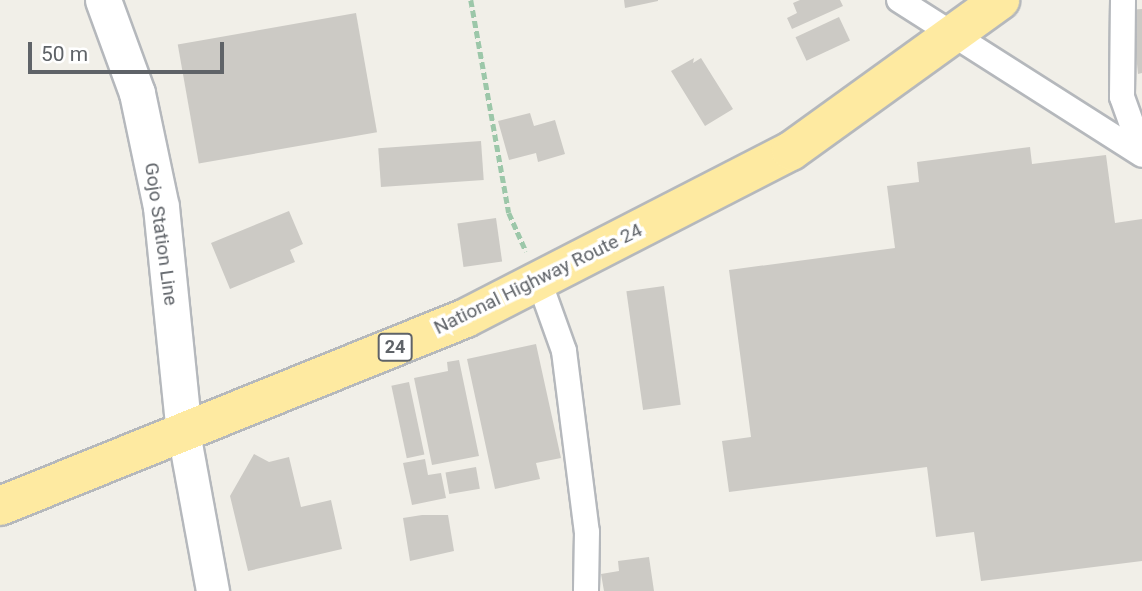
<!DOCTYPE html>
<style>
body{margin:0}
#map{position:relative;width:1142px;height:591px;overflow:hidden;background:#f1efe8;font-family:Roboto,sans-serif}
div>[style]{position:absolute}
.building>*{inset:0;background:#cccac5;transform-origin:0 0}
.path>*{height:4.5px;margin-top:-2.25px;transform-origin:0;background:repeating-linear-gradient(90deg,#9cc7a9 0 7px,transparent 0 10.5px)}
.roads{filter:drop-shadow(2px 0 #b5b8bc) drop-shadow(-2px 0 #b5b8bc) drop-shadow(0 2px #b5b8bc) drop-shadow(0 -2px #b5b8bc)}
.minor>*{height:24px;margin:-12px;padding:0 12px;transform-origin:12px;border-radius:12px;background:#fff}
.tertiary>*{height:32px;margin:-16px;padding:0 16px;transform-origin:16px;border-radius:16px;background:#fff}
.secondary>*{height:35px;margin:-17.5px;padding:0 17.5px;transform-origin:17.5px;border-radius:17.5px;background:#fff}
.trunk>*{height:38px;margin:-19px;padding:0 19px;transform-origin:19px;border-radius:19px;background:#feeaa1}
span{translate:-50% -50%;white-space:nowrap;text-align:center;line-height:1.15;-webkit-text-stroke:7px #fff;paint-order:stroke}
.shield-label span{padding:2px 5px;background:#fff;border:2px solid;border-radius:5px;-webkit-text-stroke-width:0}
.shield-label{font-size:18px;color:#5f6368;font-weight:700}
.street-label{font-size:19px;color:#5f6368}
.scale{position:absolute;left:28px;top:42px;width:196px;height:32px;box-sizing:border-box;border:4px solid #5f6368;border-top:0;padding-left:9px;font-size:21px;line-height:24px;white-space:nowrap;color:#5f6368;-webkit-text-stroke:5px #fff;paint-order:stroke}
</style>
<div id="map">
<div class="building">
<i style="clip-path:polygon(624px 0,658px 0,658px 1px,625px 8px)"></i>
<i style="clip-path:polygon(800px 0,840px 0,843px 6px,792px 29px,787px 18px,797px 13px,793px 3px)"></i>
<i style="clip-path:polygon(1142px 9px,1142px 73px,1138px 74px,1136px 54px,1128px 54px,1126px 10px)"></i>
<i style="left:356px;top:13px;width:121px;height:181px;rotate:80deg"></i>
<i style="left:839px;top:17px;width:26px;height:48px;rotate:65deg"></i>
<i style="clip-path:polygon(694px 58px,693px 63px,701px 58px,733px 109px,705px 126px,671px 71px)"></i>
<i style="clip-path:polygon(530px 113px,534px 126px,555px 120px,565px 154px,538px 162px,536px 153px,509px 160px,498px 121px)"></i>
<i style="left:481px;top:141px;width:39px;height:103px;rotate:86deg"></i>
<i style="clip-path:polygon(1030px 147px,1032px 164px,1106px 155px,1115px 223px,1142px 219px,1142px 561px,981px 581px,974px 532px,936px 537px,927px 467px,729px 492px,722px 441px,751px 437px,729px 270px,895px 248px,887px 186px,919px 182px,917px 162px)"></i>
<i style="clip-path:polygon(289px 211px,303px 244px,290px 250px,295px 262px,230px 289px,211px 243px)"></i>
<i style="left:496px;top:218px;width:44px;height:39px;rotate:82deg"></i>
<i style="left:664px;top:286px;width:120px;height:38px;rotate:82deg"></i>
<i style="clip-path:polygon(536px 344px,561px 458px,536px 463px,540px 479px,495px 489px,467px 359px)"></i>
<i style="clip-path:polygon(459px 360px,479px 456px,432px 465px,414px 378px,448px 371px,447px 362px)"></i>
<i style="left:409px;top:382px;width:74px;height:18px;rotate:78deg"></i>
<i style="clip-path:polygon(254px 454px,269px 462px,289px 457px,301px 507px,331px 500px,342px 549px,248px 571px,230px 496px)"></i>
<i style="clip-path:polygon(425px 459px,428px 475px,441px 473px,446px 498px,412px 505px,403px 463px)"></i>
<i style="left:476px;top:467px;width:22px;height:31px;rotate:80deg"></i>
<i style="clip-path:polygon(422px 515px,448px 515px,454px 551px,410px 561px,403px 518px)"></i>
<i style="clip-path:polygon(649px 557px,654px 591px,604px 591px,601px 574px,619px 571px,618px 561px)"></i>
</div>
<div class="path">
<i style="left:471px;top:0;width:216px;rotate:79.9deg"></i>
<i style="left:509px;top:213px;width:42px;rotate:65.9deg"></i>
</div>
<div class="roads">
<div class="minor">
<i style="left:899px;top:0;width:288px;rotate:32.5deg"></i>
<i style="left:1123px;top:0;width:97px;rotate:90.6deg"></i>
<i style="left:1122px;top:97px;width:59px;rotate:70.3deg"></i>
<i style="left:539px;top:281px;width:74px;rotate:70.3deg"></i>
<i style="left:564px;top:351px;width:182px;rotate:82.8deg"></i>
<i style="left:587px;top:532px;width:59px;rotate:91deg"></i>
</div>
<div class="tertiary">
<i style="left:184px;top:433px;width:161px;rotate:79.6deg"></i>
</div>
<div class="secondary">
<i style="left:103px;top:0;width:99px;rotate:69.9deg"></i>
<i style="left:137px;top:93px;width:116px;rotate:78.1deg"></i>
<i style="left:161px;top:207px;width:227px;rotate:84.2deg"></i>
</div>
<div class="trunk">
<i style="left:0;top:506px;width:502px;rotate:-21.97deg"></i>
<i style="left:466px;top:318px;width:365px;rotate:-27.2deg"></i>
<i style="left:791px;top:151px;width:258px;rotate:-35.8deg"></i>
</div>
</div>
<div class="shield-label">
<span style="left:395px;top:347px">24</span>
</div>
<div class="street-label">
<span style="left:161px;top:234px;rotate:82deg">Gojo Station Line</span>
<span style="left:538px;top:279px;rotate:-26deg">National Highway Route 24</span>
</div>
<div class="scale">50 m</div>
</div>
